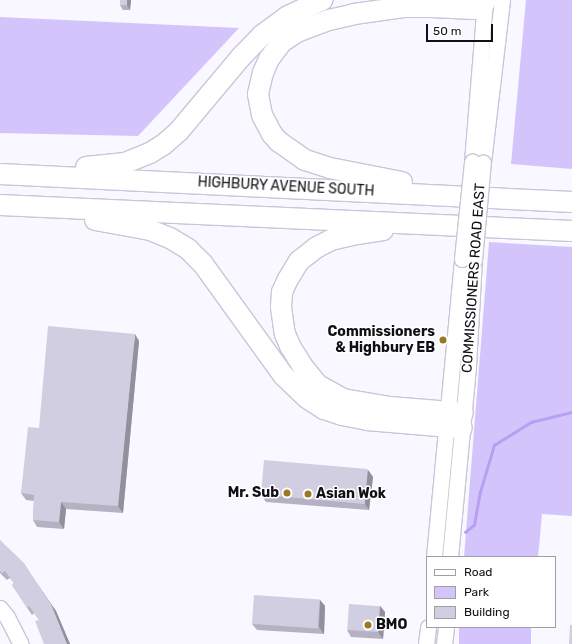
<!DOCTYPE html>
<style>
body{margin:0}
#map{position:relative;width:572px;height:644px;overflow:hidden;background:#f9f7ff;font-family:Rubik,sans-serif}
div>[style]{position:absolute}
.green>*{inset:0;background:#d3c5fc;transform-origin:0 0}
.stream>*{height:2.5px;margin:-1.25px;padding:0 1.25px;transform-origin:1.25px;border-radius:1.25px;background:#b6a0f1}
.roads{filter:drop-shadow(1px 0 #cac6d8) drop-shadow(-1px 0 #cac6d8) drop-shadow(0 1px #cac6d8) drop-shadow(0 -1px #cac6d8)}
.secondary>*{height:15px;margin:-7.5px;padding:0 7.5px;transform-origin:7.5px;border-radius:7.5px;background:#fff}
.highway>*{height:20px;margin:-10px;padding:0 10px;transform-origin:10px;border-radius:10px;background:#fff}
.bridges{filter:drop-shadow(1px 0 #cac6d8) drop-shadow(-1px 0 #cac6d8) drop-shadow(0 1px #cac6d8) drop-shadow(0 -1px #cac6d8)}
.secondary-bridge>*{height:15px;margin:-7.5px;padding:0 7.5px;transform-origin:7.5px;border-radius:7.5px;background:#fff}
.wall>*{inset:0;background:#b5b1c2}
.shaded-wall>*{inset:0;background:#93909e}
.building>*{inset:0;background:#d2cee1;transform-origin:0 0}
.dots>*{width:11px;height:11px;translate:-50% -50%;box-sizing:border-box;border:2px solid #fff;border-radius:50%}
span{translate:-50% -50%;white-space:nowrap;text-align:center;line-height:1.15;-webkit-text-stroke:3px #fff;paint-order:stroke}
.street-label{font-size:14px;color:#111016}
.poi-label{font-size:14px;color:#111016;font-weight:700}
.right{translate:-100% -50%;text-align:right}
.left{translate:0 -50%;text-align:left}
.legend{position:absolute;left:426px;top:556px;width:130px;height:72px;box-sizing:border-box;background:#fff;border:1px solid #a09fa2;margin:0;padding:5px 7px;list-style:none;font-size:12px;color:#111016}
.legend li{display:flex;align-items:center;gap:8px;height:20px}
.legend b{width:20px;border:1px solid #a09fa2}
.scale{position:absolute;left:426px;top:24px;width:67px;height:18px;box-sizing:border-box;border:2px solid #111016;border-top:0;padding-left:5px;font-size:12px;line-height:14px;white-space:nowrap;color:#111016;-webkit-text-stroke:3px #fff;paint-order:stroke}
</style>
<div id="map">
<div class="green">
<i style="clip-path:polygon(526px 0,572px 0,572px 169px,511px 164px)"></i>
<i style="clip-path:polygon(0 17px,239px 28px,138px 136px,0 133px)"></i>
<i style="clip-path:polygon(489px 242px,572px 247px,572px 516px,542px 514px,538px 557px,464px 557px)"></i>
<i style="left:459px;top:627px;width:72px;height:17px"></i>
</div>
<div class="stream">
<i style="left:465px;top:532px;width:11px;rotate:-38deg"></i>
<i style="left:474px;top:525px;width:34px;rotate:-80deg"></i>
<i style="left:480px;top:492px;width:49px;rotate:-73.4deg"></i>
<i style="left:494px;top:445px;width:44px;rotate:-31.9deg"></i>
<i style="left:531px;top:422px;width:42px;rotate:-13.7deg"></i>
</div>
<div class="roads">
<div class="secondary">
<i style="left:472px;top:162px;width:163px;rotate:-85.4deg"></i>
<i style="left:483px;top:162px;width:163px;rotate:-83.3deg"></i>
<i style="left:434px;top:557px;width:299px;rotate:-84.6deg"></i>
<i style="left:450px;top:557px;width:192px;rotate:-84.6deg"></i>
<i style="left:468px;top:366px;width:106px;rotate:-86.8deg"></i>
<i style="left:0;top:608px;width:11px;rotate:52deg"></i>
<i style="left:7px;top:617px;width:30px;rotate:63deg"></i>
<i style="left:426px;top:644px;width:17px;rotate:-83deg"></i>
<i style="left:444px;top:644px;width:17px;rotate:-83deg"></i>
</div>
<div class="highway">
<i style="left:86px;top:167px;width:39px;rotate:-6deg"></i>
<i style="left:125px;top:163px;width:27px;rotate:-22deg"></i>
<i style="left:150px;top:153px;width:15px;rotate:-32deg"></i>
<i style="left:163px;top:145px;width:21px;rotate:-41deg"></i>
<i style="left:179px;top:131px;width:95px;rotate:-50.1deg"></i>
<i style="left:240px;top:58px;width:32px;rotate:-46deg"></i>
<i style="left:262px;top:35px;width:32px;rotate:-36deg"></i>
<i style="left:288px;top:16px;width:38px;rotate:-25deg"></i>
<i style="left:0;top:174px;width:573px;rotate:2.8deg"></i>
<i style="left:402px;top:182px;width:73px;rotate:-169deg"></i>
<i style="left:330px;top:168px;width:26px;rotate:-162deg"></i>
<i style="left:305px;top:160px;width:32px;rotate:-145deg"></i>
<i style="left:279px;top:142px;width:11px;rotate:-131deg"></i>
<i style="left:272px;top:134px;width:21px;rotate:-118deg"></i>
<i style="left:262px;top:115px;width:21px;rotate:-101deg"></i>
<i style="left:258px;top:94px;width:22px;rotate:-77deg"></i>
<i style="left:263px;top:73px;width:15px;rotate:-67deg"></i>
<i style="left:269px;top:59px;width:21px;rotate:-53deg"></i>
<i style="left:282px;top:42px;width:18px;rotate:-34deg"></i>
<i style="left:297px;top:32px;width:34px;rotate:-21deg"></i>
<i style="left:329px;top:20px;width:26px;rotate:-13deg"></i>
<i style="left:354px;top:14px;width:50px;rotate:-8deg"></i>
<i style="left:404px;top:7px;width:28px"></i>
<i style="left:432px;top:7px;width:41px;rotate:2.8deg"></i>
<i style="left:473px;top:9px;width:14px;rotate:-30deg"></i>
<i style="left:485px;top:2px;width:2px;rotate:-117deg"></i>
<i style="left:0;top:205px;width:573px;rotate:2.6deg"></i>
<i style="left:95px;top:220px;width:56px;rotate:10.3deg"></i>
<i style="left:150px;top:230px;width:22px;rotate:22deg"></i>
<i style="left:170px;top:238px;width:21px;rotate:31deg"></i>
<i style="left:188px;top:249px;width:21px;rotate:45deg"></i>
<i style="left:203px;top:264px;width:137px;rotate:54.2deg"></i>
<i style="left:283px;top:375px;width:33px;rotate:44deg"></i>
<i style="left:307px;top:398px;width:20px;rotate:33deg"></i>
<i style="left:324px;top:409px;width:19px;rotate:18deg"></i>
<i style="left:342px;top:415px;width:25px;rotate:11deg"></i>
<i style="left:367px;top:420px;width:95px;rotate:4.8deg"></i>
<i style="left:383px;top:230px;width:26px;rotate:171deg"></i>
<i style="left:357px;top:234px;width:27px;rotate:167deg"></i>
<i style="left:331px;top:240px;width:16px;rotate:153deg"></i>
<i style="left:317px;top:247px;width:23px;rotate:142deg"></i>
<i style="left:299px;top:261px;width:23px;rotate:121deg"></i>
<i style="left:287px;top:281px;width:12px;rotate:114deg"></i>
<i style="left:282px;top:292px;width:15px;rotate:94deg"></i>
<i style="left:281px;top:307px;width:27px;rotate:82deg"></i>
<i style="left:285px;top:334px;width:13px;rotate:67deg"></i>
<i style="left:290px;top:346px;width:26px;rotate:58deg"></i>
<i style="left:304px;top:368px;width:22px;rotate:51deg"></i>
<i style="left:318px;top:385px;width:29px;rotate:29deg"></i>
<i style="left:343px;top:399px;width:48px;rotate:9.7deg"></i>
<i style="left:390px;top:407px;width:73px;rotate:4.7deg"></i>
</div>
</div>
<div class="bridges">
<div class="secondary-bridge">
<i style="left:462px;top:259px;width:98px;rotate:-84.1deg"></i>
<i style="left:474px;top:260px;width:98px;rotate:-84.8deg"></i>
</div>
</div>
<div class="wall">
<i style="clip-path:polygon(120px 0,131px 0,130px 10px,123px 10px,120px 5px)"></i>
<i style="clip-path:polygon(139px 341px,123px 513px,66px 509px,64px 529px,37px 527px,33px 520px,34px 501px,26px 500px,21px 493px,39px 428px)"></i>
<i style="clip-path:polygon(368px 470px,373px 477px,369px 510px,266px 502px,261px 495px)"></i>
<i style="clip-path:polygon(0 540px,38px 585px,56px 611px,70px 644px,44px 644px,39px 620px,34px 613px,32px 615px,12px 585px,14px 583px,10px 578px,7px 580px,0 573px)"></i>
<i style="clip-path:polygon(320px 600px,325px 606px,324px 634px,257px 630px,252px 624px)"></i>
<i style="clip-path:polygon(380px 606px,385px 612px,383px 639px,351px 637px,347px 630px)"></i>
</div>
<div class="shaded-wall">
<i style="clip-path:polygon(127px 0,131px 0,130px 10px,127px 5px)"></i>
<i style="clip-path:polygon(135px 334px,139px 341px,123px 513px,118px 506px)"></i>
<i style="clip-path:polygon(368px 470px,373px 477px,369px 510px,365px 504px)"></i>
<i style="clip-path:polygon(61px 502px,66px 509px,64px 529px,59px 522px)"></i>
<i style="clip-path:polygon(38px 585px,56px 611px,70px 644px,67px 644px)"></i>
<i style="clip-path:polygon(320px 600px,325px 606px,324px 634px,319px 627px)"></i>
<i style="clip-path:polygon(380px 606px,385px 612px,383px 639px,378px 632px)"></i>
</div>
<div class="building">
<i style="left:120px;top:0;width:7px;height:5px"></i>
<i style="clip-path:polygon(48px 326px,135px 334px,118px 506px,61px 502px,59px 522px,33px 520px,34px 495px,21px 493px,28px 427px,39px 428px)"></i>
<i style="left:264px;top:460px;width:104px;height:35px;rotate:5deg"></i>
<i style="clip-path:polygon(0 540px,24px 563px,51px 604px,67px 644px,44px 644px,35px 621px,39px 620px,29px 606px,27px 608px,12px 585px,14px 583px,5px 571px,2px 573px,0 571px)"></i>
<i style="left:254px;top:595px;width:66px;height:29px;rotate:4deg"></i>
<i style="left:349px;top:604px;width:31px;height:26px;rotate:4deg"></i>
<i style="clip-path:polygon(570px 625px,572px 625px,572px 644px,569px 644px)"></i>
</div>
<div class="dots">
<i style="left:443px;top:340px;background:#9b7924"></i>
<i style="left:287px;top:493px;background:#9b7924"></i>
<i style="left:308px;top:494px;background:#9b7924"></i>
<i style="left:368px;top:625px;background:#9b7924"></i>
</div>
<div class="street-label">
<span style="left:286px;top:187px;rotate:3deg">HIGHBURY AVENUE SOUTH</span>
<span style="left:474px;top:278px;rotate:-86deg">COMMISSIONERS ROAD EAST</span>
</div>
<div class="poi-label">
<span class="right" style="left:435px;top:340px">Commissioners<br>&amp; Highbury EB</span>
<span class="right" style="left:279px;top:493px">Mr. Sub</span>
<span class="left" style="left:316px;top:494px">Asian Wok</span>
<span class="left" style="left:376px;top:625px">BMO</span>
</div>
<ul class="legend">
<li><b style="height:5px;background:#fff"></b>Road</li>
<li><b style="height:11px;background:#d3c5fc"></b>Park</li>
<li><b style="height:11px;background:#d2cee1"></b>Building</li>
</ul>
<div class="scale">50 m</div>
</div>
